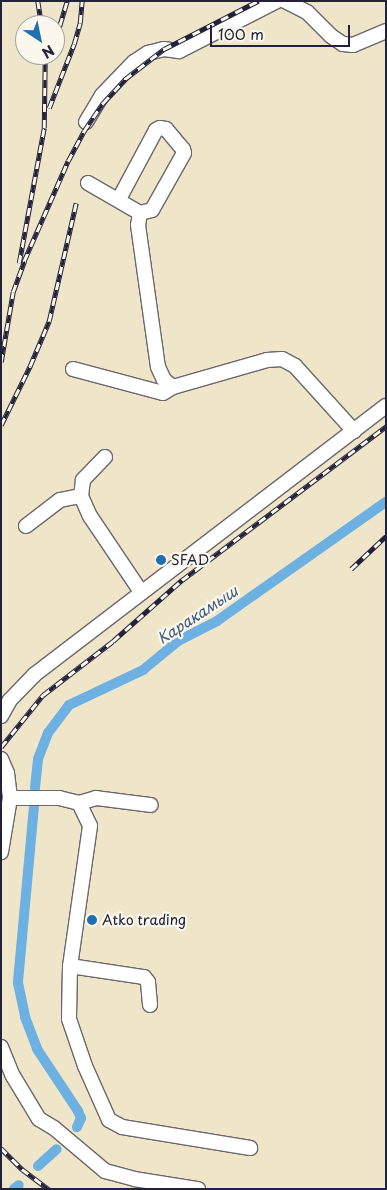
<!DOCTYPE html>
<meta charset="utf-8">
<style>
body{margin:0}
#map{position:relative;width:387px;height:1190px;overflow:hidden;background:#efe6c9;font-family:"Playpen Sans",sans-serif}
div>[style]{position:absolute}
.canal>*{height:10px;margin:-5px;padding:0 5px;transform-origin:5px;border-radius:5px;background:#6db0e2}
.roads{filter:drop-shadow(1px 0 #6a676d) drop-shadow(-1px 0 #6a676d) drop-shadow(0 1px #6a676d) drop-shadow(0 -1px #6a676d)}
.minor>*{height:14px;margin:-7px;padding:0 7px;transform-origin:7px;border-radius:7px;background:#fff}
.rail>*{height:4.5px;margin-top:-2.25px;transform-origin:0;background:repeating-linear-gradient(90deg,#fbf7ec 0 8px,#22223b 0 16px);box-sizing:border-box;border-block:1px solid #22223b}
.dots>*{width:14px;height:14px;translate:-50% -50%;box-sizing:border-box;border:2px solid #fbf7ec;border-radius:50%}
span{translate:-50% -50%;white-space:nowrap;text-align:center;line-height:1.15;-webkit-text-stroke:4.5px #fbf7ec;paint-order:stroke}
.poi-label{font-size:14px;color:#22223b}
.left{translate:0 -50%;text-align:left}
.water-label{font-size:15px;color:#405b7e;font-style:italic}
.frame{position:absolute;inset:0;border:2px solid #22223b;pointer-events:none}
.north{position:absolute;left:15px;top:15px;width:50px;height:50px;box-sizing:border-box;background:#fbf7ec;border:1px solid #a4a2a5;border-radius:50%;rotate:146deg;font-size:14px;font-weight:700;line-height:20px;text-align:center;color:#22223b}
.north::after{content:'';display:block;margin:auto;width:18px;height:22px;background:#1f6fb2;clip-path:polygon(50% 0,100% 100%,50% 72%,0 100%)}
.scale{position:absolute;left:210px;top:25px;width:140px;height:22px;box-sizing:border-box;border:2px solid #22223b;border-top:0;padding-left:6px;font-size:15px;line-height:18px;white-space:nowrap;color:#22223b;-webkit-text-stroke:4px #fbf7ec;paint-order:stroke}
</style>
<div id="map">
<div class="canal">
<i style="left:35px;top:788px;width:29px;rotate:-84deg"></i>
<i style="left:38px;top:759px;width:28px;rotate:-69deg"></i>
<i style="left:48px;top:733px;width:35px;rotate:-53deg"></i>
<i style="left:69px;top:705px;width:82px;rotate:-25.3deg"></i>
<i style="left:143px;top:670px;width:45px;rotate:-39.6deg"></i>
<i style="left:178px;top:641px;width:44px;rotate:-27.1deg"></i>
<i style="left:217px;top:621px;width:207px;rotate:-35.2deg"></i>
<i style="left:34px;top:806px;width:178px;rotate:95.2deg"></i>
<i style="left:18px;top:983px;width:35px;rotate:78deg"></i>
<i style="left:25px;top:1017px;width:34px;rotate:69deg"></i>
<i style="left:37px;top:1049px;width:74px;rotate:56.5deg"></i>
<i style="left:78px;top:1111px;width:8px;rotate:67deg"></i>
<i style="left:81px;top:1118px;width:10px;rotate:114deg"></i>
<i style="left:38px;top:1166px;width:25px;rotate:-42deg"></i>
<i style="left:14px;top:1189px;width:6px;rotate:-39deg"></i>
</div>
<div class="roads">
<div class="minor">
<i style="left:285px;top:1px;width:25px;rotate:27deg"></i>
<i style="left:307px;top:12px;width:34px;rotate:45deg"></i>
<i style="left:331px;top:36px;width:14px;rotate:34deg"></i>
<i style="left:343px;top:44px;width:10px;rotate:6deg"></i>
<i style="left:353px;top:45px;width:36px;rotate:-23deg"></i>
<i style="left:86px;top:122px;width:31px;rotate:-59deg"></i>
<i style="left:102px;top:95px;width:46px;rotate:-45.9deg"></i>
<i style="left:134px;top:62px;width:17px;rotate:-33deg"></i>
<i style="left:148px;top:53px;width:16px;rotate:-14deg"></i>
<i style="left:164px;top:49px;width:15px;rotate:8deg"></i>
<i style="left:179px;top:51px;width:110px;rotate:-27deg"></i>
<i style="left:88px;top:183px;width:60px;rotate:30deg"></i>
<i style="left:140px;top:213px;width:12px;rotate:99deg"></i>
<i style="left:138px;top:225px;width:143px;rotate:82deg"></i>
<i style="left:158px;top:367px;width:14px;rotate:65deg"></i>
<i style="left:164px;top:380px;width:11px;rotate:38deg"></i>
<i style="left:173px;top:387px;width:98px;rotate:-16deg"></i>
<i style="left:267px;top:360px;width:15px;rotate:-4deg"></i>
<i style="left:282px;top:359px;width:15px;rotate:28deg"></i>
<i style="left:295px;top:366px;width:88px;rotate:47.8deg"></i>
<i style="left:119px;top:199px;width:78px;rotate:-61.8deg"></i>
<i style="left:156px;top:130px;width:4px;rotate:-27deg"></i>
<i style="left:160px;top:128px;width:6px;rotate:9deg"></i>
<i style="left:166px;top:129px;width:26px;rotate:50deg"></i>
<i style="left:183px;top:149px;width:4px;rotate:76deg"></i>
<i style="left:184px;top:153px;width:65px;rotate:119.3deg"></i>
<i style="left:152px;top:210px;width:12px;rotate:166deg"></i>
<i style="left:73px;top:369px;width:93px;rotate:14.9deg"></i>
<i style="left:163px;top:393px;width:12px;rotate:-31deg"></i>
<i style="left:105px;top:457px;width:32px;rotate:134deg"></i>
<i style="left:83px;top:480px;width:16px;rotate:97deg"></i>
<i style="left:81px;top:496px;width:22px;rotate:66deg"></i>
<i style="left:90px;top:516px;width:92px;rotate:56.1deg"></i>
<i style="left:26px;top:526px;width:43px;rotate:-37.4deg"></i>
<i style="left:60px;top:500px;width:21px;rotate:-11deg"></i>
<i style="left:1px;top:716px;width:18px;rotate:-61deg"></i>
<i style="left:10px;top:700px;width:35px;rotate:-46deg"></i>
<i style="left:34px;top:675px;width:443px;rotate:-37.4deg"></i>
<i style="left:1px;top:759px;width:15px;rotate:67deg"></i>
<i style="left:7px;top:773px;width:25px;rotate:83deg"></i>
<i style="left:10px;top:798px;width:55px;rotate:99.5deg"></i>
<i style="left:10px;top:798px;width:49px"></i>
<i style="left:59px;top:798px;width:21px;rotate:14deg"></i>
<i style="left:79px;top:803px;width:25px;rotate:64deg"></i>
<i style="left:90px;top:826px;width:141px;rotate:98.1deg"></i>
<i style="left:70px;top:966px;width:53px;rotate:91.1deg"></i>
<i style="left:69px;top:1019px;width:50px;rotate:71.2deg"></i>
<i style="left:85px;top:1066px;width:59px;rotate:66deg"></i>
<i style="left:109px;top:1120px;width:15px;rotate:28deg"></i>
<i style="left:122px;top:1127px;width:130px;rotate:9.3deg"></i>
<i style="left:79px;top:803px;width:18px;rotate:-16deg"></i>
<i style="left:96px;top:798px;width:55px;rotate:7.3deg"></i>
<i style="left:70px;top:966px;width:75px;rotate:8.5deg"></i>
<i style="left:144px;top:977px;width:6px;rotate:51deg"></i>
<i style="left:148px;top:982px;width:23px;rotate:85deg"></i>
<i style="left:1px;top:1047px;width:31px;rotate:68deg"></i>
<i style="left:13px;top:1076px;width:50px;rotate:58.8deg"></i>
<i style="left:39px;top:1119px;width:17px;rotate:31deg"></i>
<i style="left:54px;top:1128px;width:67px;rotate:40.1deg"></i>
<i style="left:105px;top:1171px;width:30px;rotate:15deg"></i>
<i style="left:134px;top:1179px;width:65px;rotate:8.9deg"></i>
</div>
</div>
<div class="rail">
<i style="left:38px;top:1px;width:24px;rotate:81deg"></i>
<i style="left:55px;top:41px;width:42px;rotate:-73.3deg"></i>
<i style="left:49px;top:108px;width:69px;rotate:-68.7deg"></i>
<i style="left:74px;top:44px;width:22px;rotate:-74deg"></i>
<i style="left:80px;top:23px;width:22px;rotate:-85deg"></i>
<i style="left:19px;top:263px;width:137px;rotate:-79.5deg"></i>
<i style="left:44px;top:128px;width:73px;rotate:-89.2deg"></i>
<i style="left:1px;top:362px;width:71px;rotate:-80.3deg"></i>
<i style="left:13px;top:292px;width:33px;rotate:-70deg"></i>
<i style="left:24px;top:261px;width:109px;rotate:-66.3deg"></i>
<i style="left:68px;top:161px;width:34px;rotate:-62deg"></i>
<i style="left:84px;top:131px;width:34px;rotate:-56deg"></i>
<i style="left:103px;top:103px;width:33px;rotate:-47deg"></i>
<i style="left:125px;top:79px;width:49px;rotate:-37.6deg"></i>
<i style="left:164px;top:49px;width:106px;rotate:-27.1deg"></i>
<i style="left:1px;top:425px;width:66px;rotate:-63.8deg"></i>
<i style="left:30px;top:366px;width:49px;rotate:-67.1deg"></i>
<i style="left:49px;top:321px;width:121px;rotate:-77.1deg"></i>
<i style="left:351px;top:569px;width:48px;rotate:-43.3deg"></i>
<i style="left:1px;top:747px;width:67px;rotate:-51.1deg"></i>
<i style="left:43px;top:695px;width:88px;rotate:-37.6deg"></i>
<i style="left:113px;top:641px;width:92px;rotate:-41.5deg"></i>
<i style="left:182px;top:580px;width:256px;rotate:-37deg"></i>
<i style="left:1px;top:1148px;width:30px;rotate:45deg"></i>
<i style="left:22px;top:1169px;width:34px;rotate:37deg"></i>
</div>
<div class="dots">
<i style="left:161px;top:560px;background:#1f6fb2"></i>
<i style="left:92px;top:920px;background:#1f6fb2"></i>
</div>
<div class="poi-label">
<span class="left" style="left:171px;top:560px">SFAD</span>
<span class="left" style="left:102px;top:920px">Atko trading</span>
</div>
<div class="water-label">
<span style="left:197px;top:614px;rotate:-33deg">Каракамыш</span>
</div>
<div class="frame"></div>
<div class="north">N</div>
<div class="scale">100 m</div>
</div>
